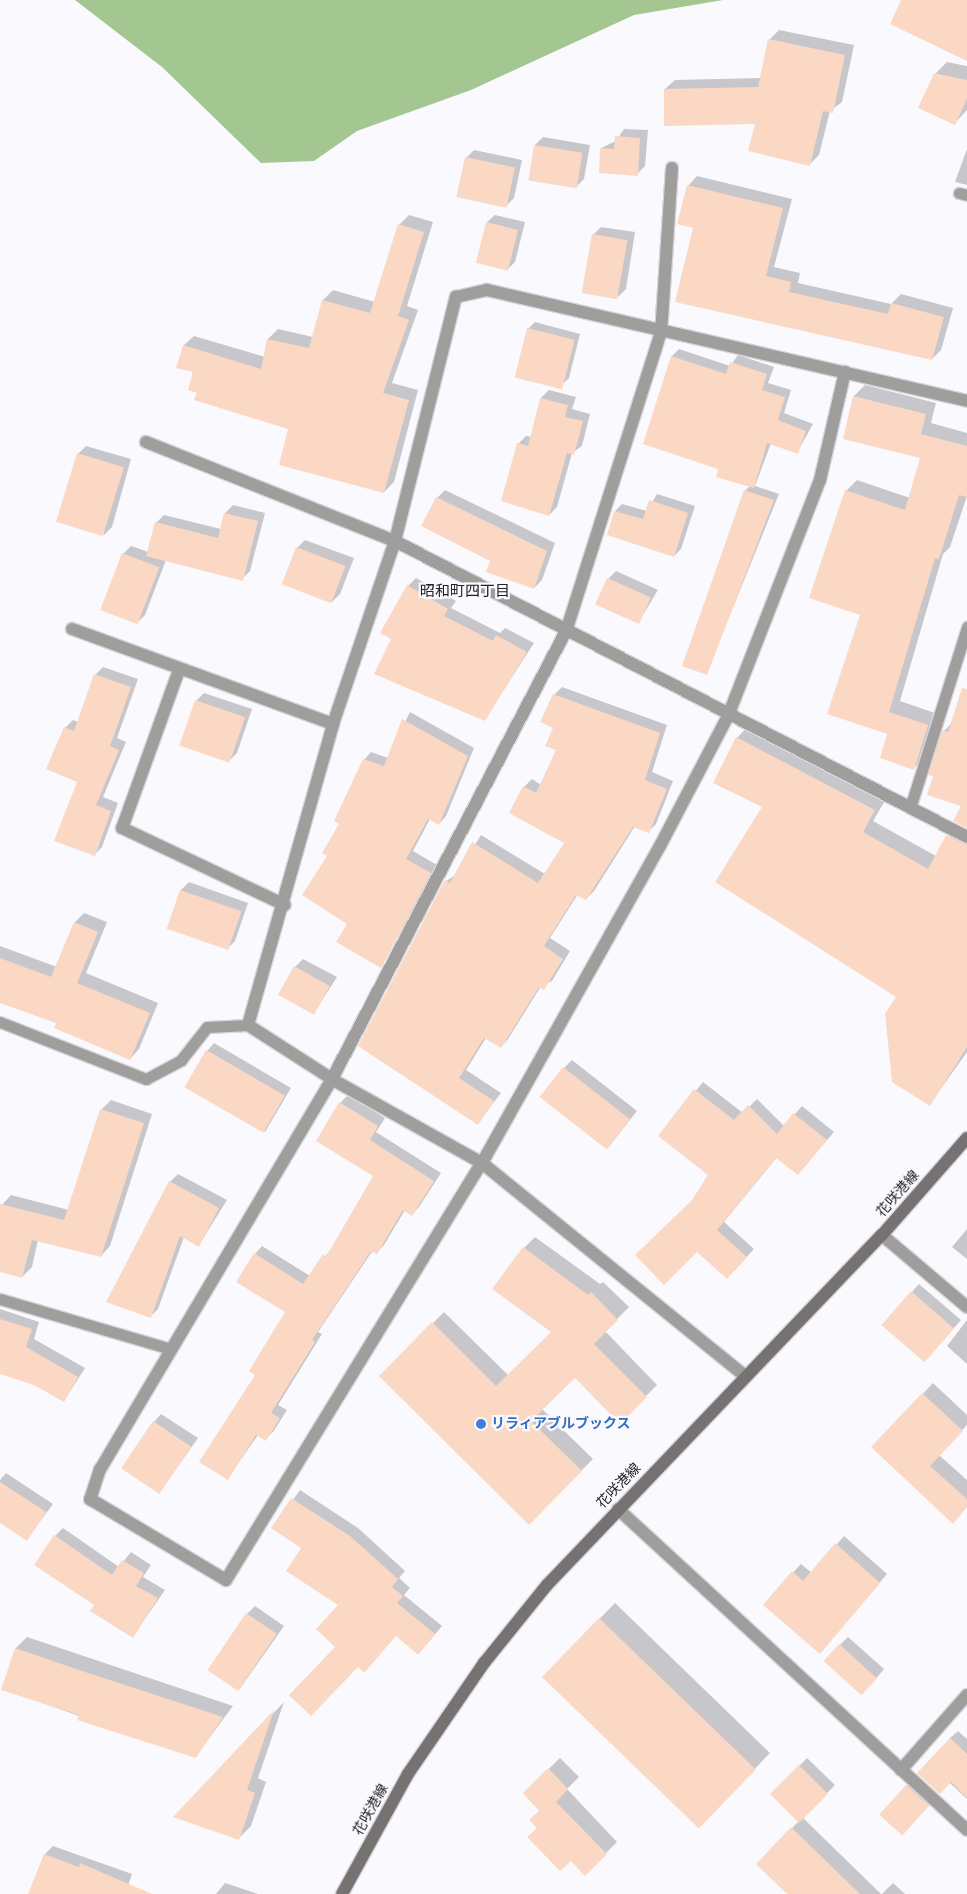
<!DOCTYPE html>
<meta charset="utf-8">
<style>
body{margin:0}
#map{position:relative;width:967px;height:1894px;overflow:hidden;background:#f9f9fe;font-family:"Times New Roman","Noto Sans JP",serif}
div>[style]{position:absolute}
.forest>*{inset:0;background:#a4c792}
.shadow>*{inset:0;background:#0003;transform-origin:0 0}
.building>*{inset:0;background:#fbd8c3;transform-origin:0 0}
.roads{filter:drop-shadow(1px 0 #d6d6db) drop-shadow(-1px 0 #d6d6db) drop-shadow(0 1px #d6d6db) drop-shadow(0 -1px #d6d6db)}
.lane>*{height:11px;margin:-5.5px;padding:0 5.5px;transform-origin:5.5px;border-radius:5.5px;background:#a09d9d}
.street>*{height:12px;margin:-6px;padding:0 6px;transform-origin:6px;border-radius:6px;background:#a09d9d}
.secondary>*{height:12px;margin:-6px;padding:0 6px;transform-origin:6px;border-radius:6px;background:#757271}
.dots>*{width:14px;height:14px;translate:-50% -50%;box-sizing:border-box;border:2px solid #f9f9fe;border-radius:50%}
span{translate:-50% -50%;white-space:nowrap;text-align:center;line-height:1.15;-webkit-text-stroke:4.5px #f9f9fe;paint-order:stroke}
.street-label{font-size:14px;color:#212123}
.shop-label{font-size:14px;color:#366cbe;font-weight:700}
.left{translate:0 -50%;text-align:left}
.neighbourhood-label{font-size:15px;color:#212123}
</style>
<div id="map">
<div class="forest">
<i style="clip-path:polygon(75px 0,723px 0,634px 15px,471px 90px,357px 131px,314px 161px,261px 163px,162px 67px)"></i>
</div>
<div class="shadow">
<i style="clip-path:polygon(779px 30px,854px 45px,842px 102px,830px 111px,819px 155px,809px 165px,756px 123px,665px 89px,675px 80px,761px 78px,769px 40px)"></i>
<i style="clip-path:polygon(947px 62px,967px 66px,967px 110px,954px 124px,935px 74px)"></i>
<i style="clip-path:polygon(624px 129px,648px 130px,645px 166px,637px 174px,601px 148px,616px 141px)"></i>
<i style="clip-path:polygon(543px 137px,590px 145px,584px 179px,576px 187px,535px 145px)"></i>
<i style="clip-path:polygon(967px 149px,967px 185px,955px 182px)"></i>
<i style="clip-path:polygon(474px 150px,522px 160px,514px 198px,506px 206px,466px 158px)"></i>
<i style="clip-path:polygon(697px 176px,792px 199px,774px 267px,800px 273px,798px 283px,891px 304px,901px 294px,953px 308px,941px 350px,932px 359px,677px 301px,694px 227px,688px 186px)"></i>
<i style="clip-path:polygon(409px 215px,433px 222px,407px 306px,418px 310px,392px 383px,418px 390px,394px 482px,384px 492px,290px 428px,198px 392px,184px 345px,194px 336px,265px 357px,268px 339px,278px 329px,313px 337px,323px 300px,333px 290px,375px 302px,399px 225px)"></i>
<i style="clip-path:polygon(495px 215px,525px 222px,515px 262px,507px 270px,487px 222px)"></i>
<i style="clip-path:polygon(601px 227px,635px 232px,626px 289px,618px 297px,593px 235px)"></i>
<i style="clip-path:polygon(535px 322px,580px 334px,569px 378px,562px 385px,528px 329px)"></i>
<i style="clip-path:polygon(679px 349px,730px 366px,738px 355px,774px 367px,768px 383px,791px 390px,784px 413px,813px 424px,797px 453px,771px 443px,755px 486px,779px 494px,706px 674px,745px 491px,750px 486px,720px 468px,644px 443px,672px 356px)"></i>
<i style="clip-path:polygon(865px 385px,936px 403px,931px 423px,967px 433px,967px 496px,950px 547px,943px 554px,900px 701px,938px 714px,925px 757px,914px 768px,889px 734px,862px 614px,846px 491px,857px 480px,910px 498px,921px 457px,844px 438px,854px 396px)"></i>
<i style="clip-path:polygon(549px 390px,576px 397px,572px 409px,590px 414px,582px 446px,572px 453px,557px 507px,549px 515px,518px 444px,526px 436px,532px 437px,541px 398px)"></i>
<i style="clip-path:polygon(86px 446px,131px 459px,112px 527px,104px 535px,78px 454px)"></i>
<i style="clip-path:polygon(445px 490px,555px 543px,542px 580px,534px 588px,491px 561px,437px 498px)"></i>
<i style="clip-path:polygon(657px 494px,695px 506px,681px 549px,674px 556px,615px 511px,622px 504px,647px 511px)"></i>
<i style="clip-path:polygon(233px 505px,265px 513px,250px 571px,242px 579px,166px 560px,145px 615px,137px 623px,123px 554px,131px 546px,148px 552px,156px 523px,164px 515px,221px 529px,225px 513px)"></i>
<i style="clip-path:polygon(305px 540px,354px 558px,340px 594px,332px 602px,297px 548px)"></i>
<i style="clip-path:polygon(616px 571px,658px 590px,638px 623px,608px 579px)"></i>
<i style="clip-path:polygon(416px 578px,456px 601px,451px 608px,500px 633px,505px 628px,534px 643px,485px 719px,393px 638px,408px 586px)"></i>
<i style="clip-path:polygon(103px 667px,138px 679px,117px 738px,126px 742px,103px 797px,118px 803px,102px 847px,94px 855px,65px 728px,73px 720px,78px 722px,95px 675px)"></i>
<i style="clip-path:polygon(562px 687px,667px 725px,652px 772px,673px 781px,656px 824px,648px 832px,635px 826px,594px 891px,586px 899px,578px 894px,550px 938px,570px 951px,552px 981px,541px 986px,508px 1039px,501px 1047px,486px 1038px,466px 1070px,501px 1093px,478px 1123px,360px 1046px,446px 881px,456px 875px,481px 835px,545px 874px,565px 843px,524px 787px,532px 779px,541px 785px,557px 749px,554px 695px)"></i>
<i style="clip-path:polygon(204px 693px,252px 709px,237px 753px,229px 761px,196px 701px)"></i>
<i style="clip-path:polygon(964px 710px,967px 711px,967px 806px,930px 774px,944px 731px)"></i>
<i style="clip-path:polygon(410px 712px,474px 748px,446px 816px,439px 824px,430px 819px,413px 851px,437px 865px,381px 966px,349px 923px,329px 855px,364px 760px,371px 752px,388px 758px)"></i>
<i style="clip-path:polygon(748px 726px,886px 799px,873px 821px,936px 856px,958px 824px,967px 829px,967px 1052px,930px 1104px,897px 997px,764px 807px,737px 738px)"></i>
<i style="clip-path:polygon(189px 882px,248px 903px,235px 941px,227px 949px,181px 890px)"></i>
<i style="clip-path:polygon(84px 913px,107px 922px,86px 973px,158px 1003px,139px 1049px,130px 1059px,57px 1022px,0 1001px,0 946px,57px 967px,75px 922px)"></i>
<i style="clip-path:polygon(303px 959px,337px 977px,314px 1013px,295px 967px)"></i>
<i style="clip-path:polygon(214px 1043px,291px 1088px,265px 1132px,207px 1051px)"></i>
<i style="clip-path:polygon(572px 1060px,637px 1111px,607px 1149px,564px 1068px)"></i>
<i style="clip-path:polygon(703px 1082px,743px 1113px,757px 1099px,784px 1126px,802px 1106px,834px 1132px,798px 1174px,777px 1157px,724px 1222px,754px 1249px,735px 1270px,693px 1200px,709px 1174px,660px 1135px)"></i>
<i style="clip-path:polygon(348px 1095px,385px 1118px,376px 1132px,441px 1173px,419px 1207px,412px 1214px,405px 1210px,384px 1245px,377px 1252px,373px 1250px,318px 1332px,322px 1334px,278px 1405px,287px 1410px,273px 1432px,265px 1439px,258px 1435px,228px 1478px,256px 1374px,287px 1312px,255px 1254px,262px 1246px,310px 1276px,332px 1248px,375px 1176px,340px 1103px)"></i>
<i style="clip-path:polygon(111px 1100px,152px 1114px,110px 1246px,101px 1256px,38px 1240px,32px 1267px,22px 1277px,0 1271px,2px 1205px,11px 1195px,69px 1210px,101px 1110px)"></i>
<i style="clip-path:polygon(178px 1174px,227px 1200px,199px 1245px,184px 1237px,158px 1309px,150px 1317px,170px 1182px)"></i>
<i style="clip-path:polygon(967px 1229px,967px 1259px,952px 1247px)"></i>
<i style="clip-path:polygon(535px 1237px,600px 1284px,603px 1282px,629px 1307px,605px 1331px,657px 1385px,620px 1422px,575px 1376px,542px 1409px,593px 1459px,529px 1523px,381px 1376px,444px 1312px,508px 1375px,553px 1331px,524px 1248px)"></i>
<i style="clip-path:polygon(919px 1284px,961px 1320px,932px 1352px,883px 1324px)"></i>
<i style="clip-path:polygon(0 1309px,39px 1322px,34px 1339px,85px 1368px,64px 1401px,35px 1384px,0 1373px)"></i>
<i style="clip-path:polygon(967px 1320px,967px 1364px,947px 1346px)"></i>
<i style="clip-path:polygon(933px 1383px,967px 1415px,967px 1425px,939px 1455px,967px 1480px,967px 1507px,873px 1447px)"></i>
<i style="clip-path:polygon(161px 1414px,198px 1438px,159px 1493px,154px 1422px)"></i>
<i style="clip-path:polygon(6px 1473px,53px 1504px,27px 1539px,0 1522px,0 1480px)"></i>
<i style="clip-path:polygon(300px 1490px,358px 1528px,405px 1571px,399px 1578px,410px 1588px,404px 1595px,442px 1626px,426px 1645px,396px 1635px,337px 1647px,340px 1604px,303px 1548px,273px 1528px)"></i>
<i style="clip-path:polygon(63px 1528px,119px 1567px,131px 1552px,151px 1565px,143px 1577px,165px 1590px,133px 1636px,96px 1604px,55px 1536px)"></i>
<i style="clip-path:polygon(844px 1536px,887px 1574px,827px 1644px,764px 1604px,801px 1564px,812px 1573px)"></i>
<i style="clip-path:polygon(615px 1603px,770px 1753px,713px 1812px,543px 1677px)"></i>
<i style="clip-path:polygon(255px 1606px,284px 1626px,239px 1690px,247px 1614px)"></i>
<i style="clip-path:polygon(27px 1637px,233px 1706px,195px 1757px,3px 1689px,16px 1648px)"></i>
<i style="clip-path:polygon(848px 1637px,884px 1669px,870px 1686px,840px 1645px)"></i>
<i style="clip-path:polygon(284px 1702px,258px 1778px,266px 1782px,251px 1826px,239px 1838px,175px 1816px)"></i>
<i style="clip-path:polygon(958px 1731px,967px 1739px,967px 1799px,950px 1783px,950px 1738px)"></i>
<i style="clip-path:polygon(560px 1758px,579px 1777px,567px 1789px,617px 1842px,585px 1874px,539px 1828px,541px 1811px,524px 1793px)"></i>
<i style="clip-path:polygon(807px 1758px,835px 1785px,803px 1818px,881px 1894px,788px 1894px,758px 1864px,799px 1821px,772px 1794px)"></i>
<i style="left:911px;top:1782px;width:29px;height:44px;rotate:44deg"></i>
<i style="clip-path:polygon(53px 1846px,132px 1874px,125px 1894px,30px 1894px,45px 1854px)"></i>
<i style="clip-path:polygon(225px 1883px,258px 1894px,216px 1894px)"></i>
<i style="clip-path:polygon(893px 1883px,905px 1894px,882px 1894px)"></i>
</div>
<div class="building">
<i style="clip-path:polygon(901px 0,967px 0,967px 61px,890px 24px)"></i>
<i style="clip-path:polygon(768px 39px,845px 55px,833px 113px,823px 111px,810px 166px,748px 151px,755px 124px,664px 126px,664px 89px,758px 87px)"></i>
<i style="clip-path:polygon(934px 73px,967px 80px,967px 99px,955px 125px,918px 108px)"></i>
<i style="clip-path:polygon(615px 136px,640px 138px,638px 176px,599px 173px,600px 148px,614px 149px)"></i>
<i style="left:534px;top:145px;width:49px;height:36px;rotate:9deg"></i>
<i style="left:465px;top:157px;width:51px;height:41px;rotate:12deg"></i>
<i style="clip-path:polygon(687px 185px,783px 208px,766px 276px,791px 282px,789px 292px,888px 314px,891px 303px,944px 317px,932px 360px,675px 302px,693px 228px,677px 224px)"></i>
<i style="left:486px;top:222px;width:33px;height:42px;rotate:14deg"></i>
<i style="clip-path:polygon(398px 224px,424px 232px,398px 316px,409px 320px,383px 393px,409px 400px,384px 493px,279px 465px,288px 429px,194px 400px,197px 393px,188px 390px,193px 372px,176px 368px,183px 345px,261px 369px,267px 339px,309px 348px,322px 300px,370px 313px)"></i>
<i style="left:592px;top:234px;width:36px;height:60px;rotate:10deg"></i>
<i style="left:527px;top:328px;width:49px;height:51px;rotate:14deg"></i>
<i style="clip-path:polygon(671px 356px,726px 374px,730px 362px,767px 374px,762px 390px,785px 397px,778px 420px,806px 431px,798px 454px,767px 443px,754px 488px,716px 477px,718px 469px,643px 444px)"></i>
<i style="clip-path:polygon(853px 396px,926px 414px,921px 434px,967px 446px,967px 497px,959px 495px,939px 559px,935px 558px,889px 712px,928px 725px,914px 770px,880px 758px,887px 734px,827px 714px,860px 615px,809px 598px,845px 490px,905px 510px,920px 458px,843px 439px)"></i>
<i style="clip-path:polygon(540px 398px,568px 405px,565px 417px,583px 421px,574px 455px,567px 453px,549px 516px,501px 501px,517px 443px,528px 446px)"></i>
<i style="left:77px;top:453px;width:49px;height:72px;rotate:17deg"></i>
<i style="clip-path:polygon(744px 490px,774px 500px,707px 675px,682px 666px)"></i>
<i style="clip-path:polygon(436px 497px,547px 551px,534px 589px,486px 572px,490px 561px,421px 526px)"></i>
<i style="clip-path:polygon(649px 500px,688px 513px,674px 557px,607px 535px,614px 511px,643px 519px)"></i>
<i style="clip-path:polygon(224px 513px,258px 521px,243px 581px,146px 556px,155px 522px,218px 538px)"></i>
<i style="left:296px;top:547px;width:53px;height:40px;rotate:21deg"></i>
<i style="left:122px;top:553px;width:40px;height:61px;rotate:21deg"></i>
<i style="left:607px;top:578px;width:48px;height:29px;rotate:24deg"></i>
<i style="clip-path:polygon(407px 585px,448px 609px,444px 616px,493px 641px,496px 635px,527px 652px,485px 721px,374px 674px,391px 639px,380px 633px)"></i>
<i style="clip-path:polygon(94px 674px,131px 687px,110px 746px,119px 750px,96px 805px,111px 811px,95px 856px,54px 841px,77px 782px,46px 769px,64px 727px,74px 731px)"></i>
<i style="clip-path:polygon(962px 688px,967px 689px,967px 828px,953px 821px,961px 806px,927px 795px,933px 776px,928px 775px,942px 730px,948px 732px)"></i>
<i style="clip-path:polygon(553px 694px,660px 733px,645px 780px,667px 789px,649px 833px,633px 827px,586px 900px,576px 895px,544px 946px,563px 959px,544px 990px,539px 987px,501px 1048px,484px 1038px,459px 1078px,494px 1101px,478px 1125px,358px 1046px,445px 880px,450px 883px,472px 842px,538px 883px,564px 843px,509px 813px,523px 786px,536px 793px,556px 750px,545px 746px,553px 728px,540px 722px)"></i>
<i style="left:195px;top:700px;width:53px;height:48px;rotate:19deg"></i>
<i style="clip-path:polygon(402px 719px,468px 756px,439px 825px,428px 819px,406px 859px,431px 873px,381px 968px,336px 942px,347px 924px,302px 895px,327px 856px,322px 853px,339px 824px,334px 821px,363px 759px,384px 766px)"></i>
<i style="clip-path:polygon(736px 737px,875px 810px,863px 832px,928px 869px,946px 835px,967px 845px,967px 1047px,930px 1106px,892px 1082px,885px 1014px,896px 997px,715px 882px,762px 807px,713px 783px)"></i>
<i style="left:180px;top:890px;width:65px;height:41px;rotate:19deg"></i>
<i style="clip-path:polygon(74px 922px,98px 932px,77px 983px,150px 1013px,130px 1060px,54px 1028px,56px 1023px,0 1003px,0 958px,51px 977px)"></i>
<i style="left:294px;top:966px;width:41px;height:33px;rotate:29deg"></i>
<i style="left:206px;top:1050px;width:91px;height:43px;rotate:30deg"></i>
<i style="left:563px;top:1067px;width:85px;height:38px;rotate:38deg"></i>
<i style="clip-path:polygon(694px 1089px,734px 1120px,748px 1105px,777px 1134px,793px 1113px,827px 1140px,798px 1175px,776px 1158px,717px 1230px,747px 1257px,727px 1279px,697px 1252px,664px 1285px,635px 1255px,692px 1200px,708px 1175px,658px 1136px)"></i>
<i style="clip-path:polygon(339px 1102px,378px 1126px,370px 1140px,434px 1181px,412px 1216px,403px 1210px,377px 1254px,371px 1251px,312px 1340px,315px 1342px,271px 1413px,280px 1418px,266px 1441px,256px 1435px,228px 1480px,199px 1462px,255px 1375px,249px 1371px,285px 1312px,236px 1282px,254px 1253px,303px 1284px,323px 1254px,326px 1257px,373px 1176px,316px 1141px)"></i>
<i style="clip-path:polygon(100px 1109px,144px 1123px,101px 1257px,32px 1240px,22px 1278px,0 1272px,0 1204px,64px 1220px)"></i>
<i style="clip-path:polygon(169px 1181px,219px 1208px,199px 1247px,180px 1236px,151px 1318px,106px 1302px)"></i>
<i style="clip-path:polygon(523px 1247px,588px 1295px,591px 1292px,618px 1320px,594px 1344px,647px 1397px,620px 1424px,575px 1378px,531px 1421px,582px 1471px,529px 1525px,379px 1376px,432px 1322px,496px 1386px,551px 1332px,492px 1289px)"></i>
<i style="left:911px;top:1291px;width:57px;height:45px;rotate:41deg"></i>
<i style="clip-path:polygon(0 1319px,32px 1329px,26px 1347px,78px 1377px,64px 1402px,34px 1385px,0 1374px)"></i>
<i style="clip-path:polygon(922px 1393px,963px 1431px,930px 1466px,967px 1499px,967px 1507px,953px 1524px,871px 1447px)"></i>
<i style="left:153px;top:1421px;width:46px;height:57px;rotate:34deg"></i>
<i style="clip-path:polygon(0 1482px,46px 1512px,27px 1541px,0 1523px)"></i>
<i style="clip-path:polygon(291px 1498px,350px 1536px,398px 1579px,392px 1587px,403px 1596px,397px 1603px,435px 1634px,418px 1655px,396px 1636px,364px 1673px,358px 1667px,311px 1716px,289px 1695px,335px 1647px,316px 1629px,338px 1605px,286px 1571px,301px 1548px,271px 1528px)"></i>
<i style="clip-path:polygon(54px 1535px,112px 1575px,122px 1560px,144px 1573px,136px 1586px,158px 1598px,133px 1638px,90px 1611px,94px 1605px,34px 1565px)"></i>
<i style="clip-path:polygon(835px 1543px,880px 1583px,820px 1654px,763px 1605px,792px 1571px,803px 1581px)"></i>
<i style="left:246px;top:1613px;width:37px;height:69px;rotate:34deg"></i>
<i style="left:599px;top:1618px;width:218px;height:82px;rotate:44deg"></i>
<i style="left:839px;top:1644px;width:51px;height:23px;rotate:42deg"></i>
<i style="clip-path:polygon(15px 1648px,76px 1669px,223px 1717px,196px 1758px,77px 1720px,79px 1715px,1px 1690px)"></i>
<i style="clip-path:polygon(274px 1710px,247px 1790px,255px 1793px,239px 1840px,173px 1817px)"></i>
<i style="clip-path:polygon(950px 1738px,967px 1754px,967px 1798px,951px 1782px,940px 1794px,917px 1773px)"></i>
<i style="left:799px;top:1765px;width:41px;height:41px;rotate:45deg"></i>
<i style="clip-path:polygon(548px 1768px,568px 1789px,556px 1802px,607px 1854px,585px 1876px,571px 1861px,560px 1871px,527px 1837px,537px 1828px,529px 1820px,539px 1811px,523px 1793px)"></i>
<i style="left:906px;top:1785px;width:31px;height:40px;rotate:42deg"></i>
<i style="clip-path:polygon(791px 1827px,860px 1894px,787px 1894px,756px 1864px)"></i>
<i style="clip-path:polygon(44px 1854px,79px 1867px,80px 1863px,152px 1894px,28px 1894px)"></i>
</div>
<div class="roads">
<div class="lane">
<i style="left:959px;top:193px;width:8px;rotate:14deg"></i>
<i style="left:910px;top:808px;width:190px;rotate:-72.5deg"></i>
<i style="left:0;top:1022px;width:157px;rotate:21.3deg"></i>
<i style="left:146px;top:1079px;width:40px;rotate:-28deg"></i>
<i style="left:181px;top:1060px;width:42px;rotate:-51.8deg"></i>
<i style="left:207px;top:1027px;width:41px;rotate:-2.8deg"></i>
<i style="left:0;top:1299px;width:178px;rotate:16.3deg"></i>
</div>
<div class="street">
<i style="left:672px;top:168px;width:164px;rotate:93.8deg"></i>
<i style="left:661px;top:332px;width:314px;rotate:107.6deg"></i>
<i style="left:566px;top:631px;width:505px;rotate:117.58deg"></i>
<i style="left:332px;top:1079px;width:454px;rotate:120.7deg"></i>
<i style="left:100px;top:1469px;width:32px;rotate:108deg"></i>
<i style="left:90px;top:1499px;width:158px;rotate:30.8deg"></i>
<i style="left:226px;top:1580px;width:489px;rotate:-58.5deg"></i>
<i style="left:482px;top:1163px;width:364px;rotate:-60.7deg"></i>
<i style="left:660px;top:846px;width:147px;rotate:-62.4deg"></i>
<i style="left:728px;top:716px;width:253px;rotate:-68.7deg"></i>
<i style="left:820px;top:480px;width:111px;rotate:-77deg"></i>
<i style="left:146px;top:442px;width:268px;rotate:21.7deg"></i>
<i style="left:395px;top:541px;width:644px;rotate:27.36deg"></i>
<i style="left:72px;top:629px;width:278px;rotate:20deg"></i>
<i style="left:179px;top:670px;width:168px;rotate:109.8deg"></i>
<i style="left:122px;top:828px;width:180px;rotate:25.3deg"></i>
<i style="left:882px;top:1235px;width:111px;rotate:40.3deg"></i>
<i style="left:745px;top:1376px;width:338px;rotate:-141deg"></i>
<i style="left:482px;top:1163px;width:172px;rotate:-150.8deg"></i>
<i style="left:332px;top:1079px;width:100px;rotate:-147.3deg"></i>
<i style="left:248px;top:1025px;width:313px;rotate:-74.2deg"></i>
<i style="left:333px;top:724px;width:193px;rotate:-71.3deg"></i>
<i style="left:395px;top:541px;width:252px;rotate:-76deg"></i>
<i style="left:456px;top:297px;width:32px;rotate:-13deg"></i>
<i style="left:487px;top:290px;width:493px;rotate:13deg"></i>
<i style="left:618px;top:1509px;width:474px;rotate:42.6deg"></i>
<i style="left:901px;top:1770px;width:100px;rotate:-48.7deg"></i>
</div>
<div class="secondary">
<i style="left:342px;top:1894px;width:137px;rotate:-61.2deg"></i>
<i style="left:408px;top:1774px;width:135px;rotate:-55.6deg"></i>
<i style="left:484px;top:1663px;width:100px;rotate:-51.1deg"></i>
<i style="left:547px;top:1585px;width:484px;rotate:-46.3deg"></i>
<i style="left:882px;top:1235px;width:129px;rotate:-48.8deg"></i>
</div>
</div>
<div class="dots">
<i style="left:481px;top:1424px;background:#3f7fe0"></i>
</div>
<div class="street-label">
<span style="left:898px;top:1194px;rotate:-49deg">花咲港線</span>
<span style="left:619px;top:1486px;rotate:-46deg">花咲港線</span>
<span style="left:371px;top:1810px;rotate:-61deg">花咲港線</span>
</div>
<div class="shop-label">
<span class="left" style="left:491px;top:1424px">リラィアブルブックス</span>
</div>
<div class="neighbourhood-label">
<span style="left:465px;top:592px">昭和町四丁目</span>
</div>
</div>
